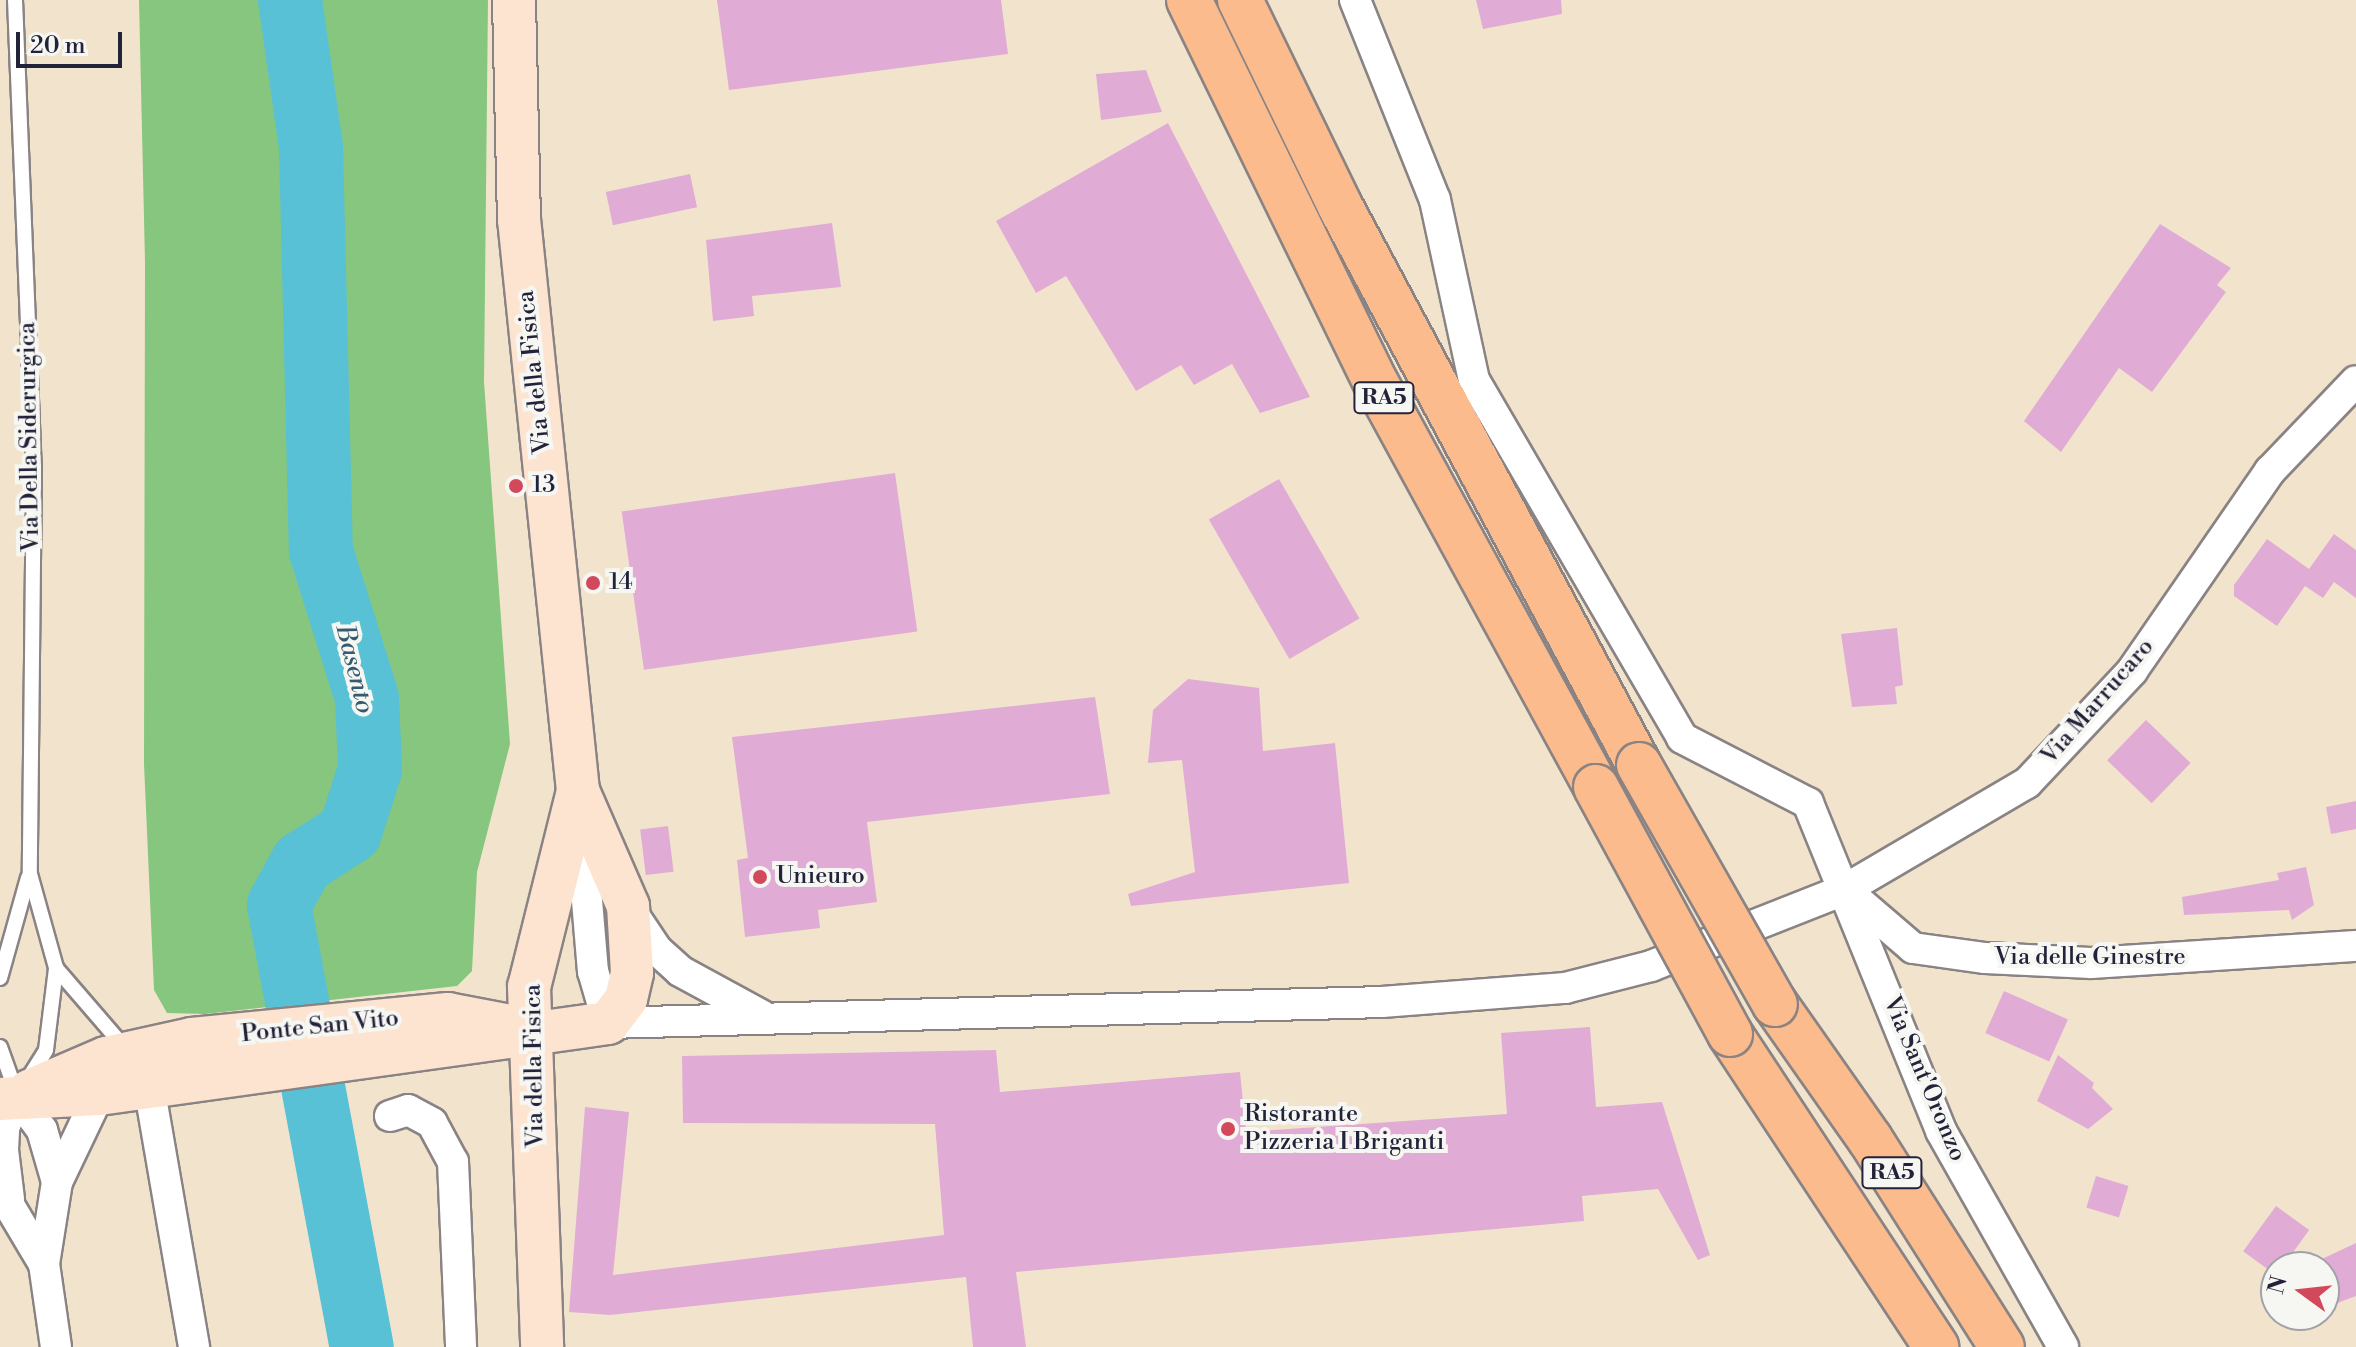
<!DOCTYPE html>
<style>
body{margin:0}
#map{position:relative;width:2356px;height:1347px;overflow:hidden;background:#f2e4cc;font-family:"Libre Bodoni",serif}
div>[style]{position:absolute}
.green>*{inset:0;background:#86c67e}
.river>*{height:64px;margin:-32px;padding:0 32px;transform-origin:32px;border-radius:32px;background:#59c1d5}
.building>*{inset:0;background:#e0acd5;transform-origin:0 0}
.roads{filter:drop-shadow(2px 0 #8a8384) drop-shadow(-2px 0 #8a8384) drop-shadow(0 2px #8a8384) drop-shadow(0 -2px #8a8384)}
.lane>*{height:14px;margin:-7px;padding:0 7px;transform-origin:7px;border-radius:7px;background:#fff}
.street>*{height:30px;margin:-15px;padding:0 15px;transform-origin:15px;border-radius:15px;background:#fff}
.secondary>*{height:42px;margin:-21px;padding:0 21px;transform-origin:21px;border-radius:21px;background:#fde4d1}
.highway>*{height:44px;margin:-22px;padding:0 22px;transform-origin:22px;border-radius:22px;background:#fbbb8d}
.bridges{filter:drop-shadow(2px 0 #8a8384) drop-shadow(-2px 0 #8a8384) drop-shadow(0 2px #8a8384) drop-shadow(0 -2px #8a8384)}
.highway-bridge>*{height:44px;margin:-22px;padding:0 22px;transform-origin:22px;border-radius:22px;background:#fbbb8d}
.dots>*{width:22px;height:22px;translate:-50% -50%;box-sizing:border-box;border:4px solid #f6f6f2;border-radius:50%}
span{translate:-50% -50%;white-space:nowrap;text-align:center;line-height:1.15;-webkit-text-stroke:8px #f6f6f2;paint-order:stroke}
.shield-label span{padding:2px 6px;background:#f6f6f2;border:2px solid;border-radius:6px;-webkit-text-stroke-width:0}
.shield-label{font-size:22px;color:#22223b;font-weight:700}
.street-label{font-size:24px;color:#22223b}
.poi-label{font-size:24px;color:#22223b}
.left{translate:0 -50%;text-align:left}
.water-label{font-size:26px;color:#355a71;font-style:italic}
.north{position:absolute;left:2260px;top:1251px;width:80px;height:80px;box-sizing:border-box;background:#f6f6f2;border:2px solid #a1a1a9;border-radius:50%;rotate:285deg;font-size:22px;font-weight:700;line-height:32px;text-align:center;color:#22223b}
.north::after{content:'';display:block;margin:auto;width:28px;height:36px;background:#d1495b;clip-path:polygon(50% 0,100% 100%,50% 72%,0 100%)}
.scale{position:absolute;left:16px;top:32px;width:106px;height:36px;box-sizing:border-box;border:4px solid #22223b;border-top:0;padding-left:10px;font-size:24px;line-height:28px;white-space:nowrap;color:#22223b;-webkit-text-stroke:6px #f6f6f2;paint-order:stroke}
</style>
<div id="map">
<div class="green">
<i style="clip-path:polygon(139px 0,488px 0,484px 382px,510px 744px,477px 872px,472px 971px,457px 986px,205px 1014px,167px 1013px,154px 990px,144px 764px,145px 262px)"></i>
</div>
<div class="river">
<i style="left:290px;top:0;width:148px;rotate:81.9deg"></i>
<i style="left:311px;top:147px;width:404px;rotate:88.6deg"></i>
<i style="left:321px;top:551px;width:154px;rotate:72.6deg"></i>
<i style="left:367px;top:698px;width:71px;rotate:87.6deg"></i>
<i style="left:370px;top:769px;width:66px;rotate:107.6deg"></i>
<i style="left:350px;top:832px;width:57px;rotate:147.1deg"></i>
<i style="left:302px;top:863px;width:48px;rotate:118.7deg"></i>
<i style="left:279px;top:905px;width:450px;rotate:79.4deg"></i>
</div>
<div class="building">
<i style="clip-path:polygon(717px 0,1001px 0,1008px 54px,729px 90px)"></i>
<i style="clip-path:polygon(1476px 0,1561px 0,1562px 14px,1483px 29px)"></i>
<i style="clip-path:polygon(1146px 70px,1162px 112px,1101px 120px,1096px 74px)"></i>
<i style="clip-path:polygon(1168px 123px,1310px 397px,1260px 413px,1232px 364px,1194px 385px,1181px 365px,1136px 391px,1066px 276px,1036px 293px,996px 221px)"></i>
<i style="left:690px;top:174px;width:34px;height:86px;rotate:78deg"></i>
<i style="clip-path:polygon(832px 223px,841px 287px,752px 296px,754px 316px,713px 321px,706px 240px)"></i>
<i style="clip-path:polygon(2160px 224px,2231px 268px,2217px 285px,2226px 292px,2152px 392px,2119px 368px,2061px 452px,2024px 421px)"></i>
<i style="left:895px;top:473px;width:160px;height:276px;rotate:82deg"></i>
<i style="left:1279px;top:479px;width:161px;height:81px;rotate:60deg"></i>
<i style="clip-path:polygon(2334px 534px,2356px 550px,2356px 598px,2334px 582px,2323px 598px,2305px 586px,2277px 626px,2234px 596px,2234px 585px,2267px 539px,2309px 569px)"></i>
<i style="clip-path:polygon(1897px 628px,1903px 685px,1895px 687px,1897px 704px,1852px 707px,1841px 634px)"></i>
<i style="clip-path:polygon(1188px 679px,1259px 688px,1263px 751px,1335px 743px,1349px 883px,1131px 906px,1128px 894px,1195px 872px,1182px 760px,1148px 763px,1153px 710px)"></i>
<i style="clip-path:polygon(1095px 697px,1110px 794px,867px 822px,877px 902px,818px 910px,820px 928px,745px 937px,737px 860px,748px 858px,732px 737px)"></i>
<i style="left:2146px;top:720px;width:62px;height:56px;rotate:44deg"></i>
<i style="clip-path:polygon(2356px 801px,2356px 829px,2331px 834px,2326px 807px)"></i>
<i style="left:668px;top:826px;width:46px;height:28px;rotate:83deg"></i>
<i style="clip-path:polygon(2306px 867px,2314px 905px,2292px 920px,2289px 910px,2184px 915px,2182px 897px,2279px 880px,2277px 873px)"></i>
<i style="left:2004px;top:991px;width:70px;height:46px;rotate:24deg"></i>
<i style="clip-path:polygon(1590px 1027px,1596px 1107px,1662px 1102px,1710px 1255px,1698px 1260px,1658px 1189px,1582px 1196px,1584px 1221px,1016px 1272px,1026px 1347px,973px 1347px,966px 1277px,610px 1315px,569px 1312px,585px 1107px,629px 1112px,613px 1275px,944px 1235px,935px 1124px,683px 1123px,682px 1056px,996px 1050px,1000px 1092px,1240px 1072px,1246px 1132px,1507px 1114px,1501px 1033px)"></i>
<i style="clip-path:polygon(2058px 1055px,2094px 1083px,2092px 1088px,2113px 1109px,2088px 1129px,2037px 1101px)"></i>
<i style="left:2096px;top:1176px;width:34px;height:33px;rotate:17deg"></i>
<i style="left:2276px;top:1206px;width:41px;height:56px;rotate:36deg"></i>
<i style="clip-path:polygon(2356px 1243px,2356px 1296px,2324px 1308px,2324px 1258px)"></i>
</div>
<div class="roads">
<div class="lane">
<i style="left:15px;top:0;width:467px;rotate:87.7deg"></i>
<i style="left:34px;top:467px;width:407px;rotate:90.6deg"></i>
<i style="left:30px;top:874px;width:98px;rotate:74.5deg"></i>
<i style="left:56px;top:968px;width:106px;rotate:49.2deg"></i>
<i style="left:0;top:978px;width:104px;rotate:-74.4deg"></i>
<i style="left:0;top:1047px;width:48px;rotate:70.4deg"></i>
<i style="left:28px;top:1079px;width:34px;rotate:-58deg"></i>
<i style="left:46px;top:1050px;width:83px;rotate:-83deg"></i>
</div>
<div class="street">
<i style="left:1355px;top:0;width:215px;rotate:68.2deg"></i>
<i style="left:1435px;top:200px;width:184px;rotate:77.8deg"></i>
<i style="left:1474px;top:380px;width:414px;rotate:59.8deg"></i>
<i style="left:1682px;top:738px;width:142px;rotate:27.3deg"></i>
<i style="left:1808px;top:803px;width:354px;rotate:67.9deg"></i>
<i style="left:1941px;top:1131px;width:248px;rotate:60.5deg"></i>
<i style="left:580px;top:817px;width:155px;rotate:85.2deg"></i>
<i style="left:593px;top:971px;width:54px;rotate:73.9deg"></i>
<i style="left:608px;top:1023px;width:774px;rotate:-1.55deg"></i>
<i style="left:1382px;top:1002px;width:184px;rotate:-4.4deg"></i>
<i style="left:1565px;top:988px;width:89px;rotate:-14.3deg"></i>
<i style="left:1651px;top:966px;width:210px;rotate:-21.5deg"></i>
<i style="left:1846px;top:889px;width:210px;rotate:-30.4deg"></i>
<i style="left:2027px;top:783px;width:154px;rotate:-46.8deg"></i>
<i style="left:2132px;top:671px;width:243px;rotate:-55.4deg"></i>
<i style="left:2270px;top:471px;width:124px;rotate:-46.3deg"></i>
<i style="left:1856px;top:899px;width:75px;rotate:40.7deg"></i>
<i style="left:1913px;top:948px;width:73px;rotate:7.9deg"></i>
<i style="left:1985px;top:958px;width:106px;rotate:2.7deg"></i>
<i style="left:2091px;top:963px;width:266px;rotate:-3.7deg"></i>
<i style="left:629px;top:908px;width:50px;rotate:56.3deg"></i>
<i style="left:657px;top:950px;width:31px;rotate:42deg"></i>
<i style="left:680px;top:971px;width:94px;rotate:28.5deg"></i>
<i style="left:149px;top:1086px;width:265px;rotate:80.2deg"></i>
<i style="left:17px;top:1096px;width:42px;rotate:53.7deg"></i>
<i style="left:42px;top:1130px;width:54px;rotate:73.9deg"></i>
<i style="left:390px;top:1116px;width:19px;rotate:-18deg"></i>
<i style="left:408px;top:1110px;width:27px;rotate:28deg"></i>
<i style="left:432px;top:1123px;width:44px;rotate:61.7deg"></i>
<i style="left:453px;top:1162px;width:185px;rotate:87.5deg"></i>
<i style="left:0;top:1190px;width:86px;rotate:59.3deg"></i>
<i style="left:9px;top:1199px;width:49px;rotate:-97deg"></i>
<i style="left:3px;top:1150px;width:22px;rotate:-87deg"></i>
<i style="left:4px;top:1128px;width:35px;rotate:-68deg"></i>
<i style="left:56px;top:1347px;width:84px;rotate:-98.2deg"></i>
<i style="left:44px;top:1264px;width:83px;rotate:-81deg"></i>
<i style="left:57px;top:1182px;width:98px;rotate:-64.5deg"></i>
</div>
<div class="secondary">
<i style="left:514px;top:0;width:219px;rotate:88.7deg"></i>
<i style="left:519px;top:219px;width:575px;rotate:84.11deg"></i>
<i style="left:578px;top:791px;width:202px;rotate:104deg"></i>
<i style="left:529px;top:987px;width:360px;rotate:87.9deg"></i>
<i style="left:29px;top:1091px;width:84px;rotate:-23.2deg"></i>
<i style="left:106px;top:1058px;width:88px;rotate:-12.5deg"></i>
<i style="left:192px;top:1039px;width:257px;rotate:-5.6deg"></i>
<i style="left:448px;top:1014px;width:68px;rotate:11deg"></i>
<i style="left:0;top:1099px;width:99px;rotate:-2.9deg"></i>
<i style="left:99px;top:1094px;width:514px;rotate:-7.94deg"></i>
<i style="left:608px;top:1023px;width:30px;rotate:-53deg"></i>
<i style="left:626px;top:999px;width:27px;rotate:-77deg"></i>
<i style="left:632px;top:973px;width:67px;rotate:-93.4deg"></i>
<i style="left:628px;top:906px;width:125px;rotate:-113.5deg"></i>
</div>
<div class="highway">
<i style="left:1189px;top:0;width:426px;rotate:64deg"></i>
<i style="left:1376px;top:383px;width:460px;rotate:61.4deg"></i>
<i style="left:1240px;top:0;width:229px;rotate:64.1deg"></i>
<i style="left:1340px;top:206px;width:634px;rotate:61.86deg"></i>
<i style="left:1775px;top:1004px;width:165px;rotate:54.9deg"></i>
<i style="left:1870px;top:1139px;width:246px;rotate:57.6deg"></i>
<i style="left:1730px;top:1034px;width:375px;rotate:56.6deg"></i>
</div>
</div>
<div class="bridges">
<div class="highway-bridge">
<i style="left:1639px;top:765px;width:275px;rotate:60.4deg"></i>
<i style="left:1596px;top:787px;width:281px;rotate:61.5deg"></i>
</div>
</div>
<div class="dots">
<i style="left:516px;top:486px;background:#d1495b"></i>
<i style="left:593px;top:583px;background:#d1495b"></i>
<i style="left:760px;top:877px;background:#d1495b"></i>
<i style="left:1228px;top:1129px;background:#d1495b"></i>
</div>
<div class="shield-label">
<span style="left:1384px;top:398px">RA5</span>
<span style="left:1892px;top:1173px">RA5</span>
</div>
<div class="street-label">
<span style="left:535px;top:372px;rotate:-96deg">Via della Fisica</span>
<span style="left:30px;top:437px;rotate:-91deg">Via Della Siderurgica</span>
<span style="left:2098px;top:702px;rotate:-49deg">Via Marrucaro</span>
<span style="left:2090px;top:958px">Via delle Ginestre</span>
<span style="left:320px;top:1027px;rotate:-6deg">Ponte San Vito</span>
<span style="left:535px;top:1066px;rotate:-91deg">Via della Fisica</span>
<span style="left:1924px;top:1079px;rotate:67deg">Via Sant'Oronzo</span>
</div>
<div class="poi-label">
<span class="left" style="left:532px;top:486px">13</span>
<span class="left" style="left:609px;top:583px">14</span>
<span class="left" style="left:776px;top:877px">Unieuro</span>
<span class="left" style="left:1244px;top:1129px">Ristorante<br>Pizzeria I Briganti</span>
</div>
<div class="water-label">
<span style="left:354px;top:669px;rotate:76deg">Basento</span>
</div>
<div class="north">N</div>
<div class="scale">20 m</div>
</div>
